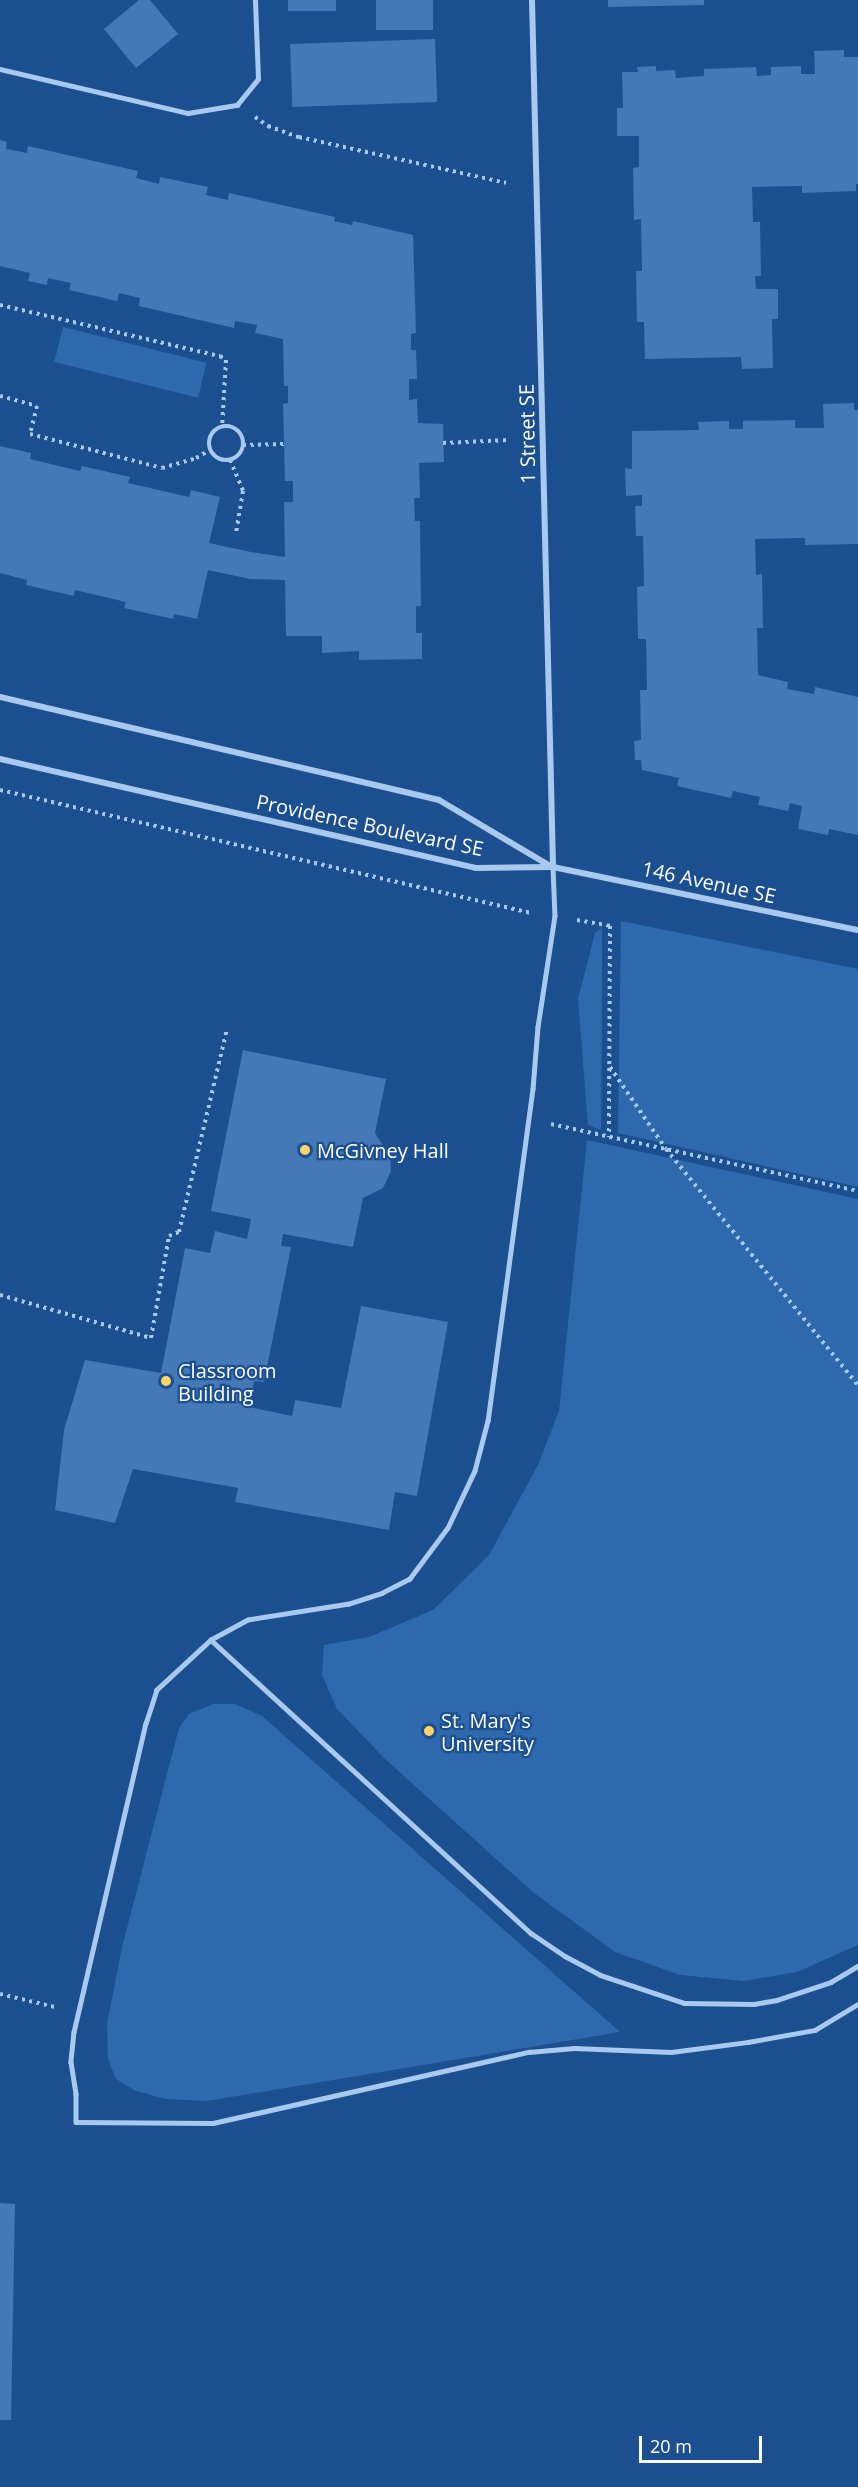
<!DOCTYPE html>
<style>
body{margin:0}
#map{position:relative;width:858px;height:2487px;overflow:hidden;background:#1b4f8f;font-family:"Open Sans",sans-serif}
div>[style]{position:absolute}
.green>*{inset:0;background:#2e69ad;transform-origin:0 0}
.building>*{inset:0;background:#4478b7;transform-origin:0 0}
.path>*{height:4px;margin-top:-2px;transform-origin:0;background:repeating-linear-gradient(90deg,#a9c9ee 0 3px,transparent 0 7.5px)}
.path>.ring{margin:-2px;padding:0;box-sizing:content-box;background:none;border:4px solid #a9c9ee;border-radius:50%}
.lane>*{height:4.5px;margin:-2.25px;padding:0 2.25px;transform-origin:2.25px;border-radius:2.25px;background:#a9c9ee}
.street>*{height:6px;margin:-3px;padding:0 3px;transform-origin:3px;border-radius:3px;background:#a9c9ee}
.dots>*{width:16px;height:16px;translate:-50% -50%;box-sizing:border-box;border:3px solid #1b4f8f;border-radius:50%}
span{translate:-50% -50%;white-space:nowrap;text-align:center;line-height:1.15;-webkit-text-stroke:4.5px #1b4f8f;paint-order:stroke}
.street-label{font-size:20px;color:#fff}
.poi-label{font-size:20px;color:#fff}
.left{translate:0 -50%;text-align:left}
.scale{position:absolute;left:639px;top:2436px;width:123px;height:27px;box-sizing:border-box;border:3px solid #fff;border-top:0;padding-left:8px;font-size:18px;line-height:21px;white-space:nowrap;color:#fff;-webkit-text-stroke:4px #1b4f8f;paint-order:stroke}
</style>
<div id="map">
<div class="green">
<i style="left:63px;top:327px;width:148px;height:36px;rotate:14deg"></i>
<i style="clip-path:polygon(621px 921px,858px 969px,858px 1187px,618px 1133px)"></i>
<i style="clip-path:polygon(602px 928px,602px 992px,601px 1130px,588px 1125px,578px 999px,595px 933px)"></i>
<i style="clip-path:polygon(587px 1140px,858px 1199px,858px 1945px,797px 1972px,744px 1981px,680px 1975px,615px 1952px,534px 1893px,385px 1759px,337px 1709px,322px 1675px,324px 1645px,369px 1637px,433px 1610px,489px 1555px,538px 1465px,559px 1411px)"></i>
<i style="clip-path:polygon(213px 1704px,235px 1704px,262px 1716px,620px 2032px,207px 2101px,166px 2099px,136px 2091px,116px 2079px,108px 2059px,107px 2024px,122px 1947px,179px 1728px,189px 1714px)"></i>
</div>
<div class="building">
<i style="clip-path:polygon(139px 0,150px 0,178px 34px,136px 68px,104px 29px)"></i>
<i style="left:288px;top:0;width:48px;height:11px"></i>
<i style="left:376px;top:0;width:57px;height:30px"></i>
<i style="clip-path:polygon(608px 0,704px 0,704px 5px,608px 7px)"></i>
<i style="left:435px;top:39px;width:63px;height:145px;rotate:88deg"></i>
<i style="clip-path:polygon(844px 50px,844px 57px,858px 57px,858px 184px,856px 184px,856px 191px,802px 193px,802px 186px,752px 187px,753px 222px,760px 222px,761px 276px,755px 276px,756px 289px,778px 289px,778px 319px,772px 319px,773px 368px,742px 369px,741px 357px,645px 359px,644px 322px,637px 322px,636px 271px,642px 271px,641px 219px,634px 220px,633px 168px,639px 167px,639px 136px,617px 136px,617px 108px,623px 108px,622px 72px,638px 72px,637px 67px,656px 66px,656px 71px,675px 70px,676px 78px,704px 76px,704px 69px,756px 67px,757px 76px,771px 75px,771px 67px,801px 66px,801px 74px,815px 74px,814px 51px)"></i>
<i style="clip-path:polygon(0 140px,7px 142px,6px 149px,27px 153px,28px 146px,138px 171px,136px 178px,159px 184px,160px 177px,208px 187px,206px 195px,228px 200px,229px 193px,335px 217px,334px 221px,352px 225px,353px 221px,413px 235px,416px 333px,411px 334px,411px 350px,416px 350px,417px 379px,409px 379px,409px 400px,417px 399px,418px 423px,443px 424px,444px 462px,419px 463px,420px 498px,414px 498px,415px 521px,420px 521px,421px 606px,416px 606px,416px 633px,422px 633px,422px 659px,359px 660px,359px 651px,322px 653px,322px 636px,286px 636px,285px 580px,250px 579px,208px 570px,197px 619px,174px 614px,173px 619px,124px 608px,126px 602px,75px 590px,74px 596px,26px 585px,27px 580px,0 573px,0 446px,31px 453px,30px 459px,80px 471px,82px 466px,130px 477px,128px 483px,189px 497px,191px 490px,220px 497px,209px 543px,251px 552px,285px 557px,284px 502px,293px 502px,293px 481px,285px 481px,283px 404px,288px 403px,288px 386px,284px 386px,283px 339px,255px 333px,257px 325px,235px 321px,234px 328px,139px 306px,140px 298px,119px 293px,117px 301px,69px 290px,71px 283px,48px 278px,47px 285px,28px 281px,30px 273px,0 266px)"></i>
<i style="clip-path:polygon(854px 403px,854px 410px,858px 410px,858px 544px,805px 545px,805px 538px,755px 539px,756px 575px,762px 574px,763px 628px,757px 628px,758px 675px,788px 682px,787px 689px,814px 694px,815px 687px,858px 697px,858px 835px,829px 829px,828px 835px,798px 829px,802px 806px,790px 803px,788px 811px,758px 805px,760px 797px,733px 791px,731px 798px,677px 786px,679px 778px,642px 770px,641px 760px,635px 760px,634px 741px,641px 740px,640px 690px,647px 690px,646px 639px,638px 639px,637px 587px,644px 586px,643px 536px,636px 536px,635px 506px,642px 506px,642px 495px,626px 496px,625px 468px,632px 469px,632px 431px,699px 430px,698px 422px,729px 421px,729px 429px,743px 429px,743px 421px,795px 420px,795px 428px,824px 428px,823px 404px)"></i>
<i style="clip-path:polygon(243px 1050px,386px 1079px,375px 1133px,390px 1156px,391px 1171px,383px 1188px,363px 1198px,353px 1247px,283px 1234px,281px 1246px,291px 1247px,264px 1382px,254px 1381px,249px 1407px,292px 1416px,295px 1400px,341px 1408px,361px 1306px,448px 1322px,417px 1496px,395px 1492px,389px 1530px,235px 1502px,238px 1488px,133px 1469px,115px 1523px,55px 1510px,64px 1430px,85px 1360px,161px 1373px,185px 1248px,210px 1253px,215px 1231px,247px 1239px,251px 1219px,211px 1211px)"></i>
<i style="clip-path:polygon(0 2203px,15px 2204px,11px 2420px,0 2420px)"></i>
</div>
<div class="path">
<i style="left:255px;top:117px;width:16px;rotate:35deg"></i>
<i style="left:268px;top:126px;width:33px;rotate:20deg"></i>
<i style="left:299px;top:137px;width:212px;rotate:12.5deg"></i>
<i style="left:0;top:305px;width:226px;rotate:13.1deg"></i>
<i style="left:220px;top:356px;width:7px;rotate:34deg"></i>
<i style="left:226px;top:360px;width:67px;rotate:93.4deg"></i>
<i style="left:0;top:396px;width:38px;rotate:15deg"></i>
<i style="left:37px;top:406px;width:29px;rotate:104deg"></i>
<i style="left:30px;top:434px;width:136px;rotate:14.4deg"></i>
<i style="left:162px;top:468px;width:35px;rotate:-16deg"></i>
<i style="left:196px;top:458px;width:16px;rotate:-30deg"></i>
<i class="ring" style="left:209px;top:426px;width:30px;height:30px"></i>
<i style="left:443px;top:443px;width:66px;rotate:-2.6deg"></i>
<i style="left:243px;top:445px;width:41px;rotate:-1.4deg"></i>
<i style="left:230px;top:460px;width:34px;rotate:67deg"></i>
<i style="left:243px;top:491px;width:43px;rotate:99.5deg"></i>
<i style="left:0;top:790px;width:545px;rotate:13.04deg"></i>
<i style="left:577px;top:920px;width:34px;rotate:10deg"></i>
<i style="left:610px;top:926px;width:211px;rotate:90.3deg"></i>
<i style="left:610px;top:1067px;width:99px;rotate:55.7deg"></i>
<i style="left:666px;top:1149px;width:304px;rotate:50.9deg"></i>
<i style="left:551px;top:1124px;width:314px;rotate:12.3deg"></i>
<i style="left:0;top:1295px;width:157px;rotate:15.9deg"></i>
<i style="left:151px;top:1338px;width:104px;rotate:-80deg"></i>
<i style="left:169px;top:1236px;width:11px;rotate:-22deg"></i>
<i style="left:179px;top:1232px;width:209px;rotate:-76.7deg"></i>
<i style="left:0;top:1994px;width:57px;rotate:13.3deg"></i>
</div>
<div class="lane">
<i style="left:0;top:69px;width:193px;rotate:13.2deg"></i>
<i style="left:188px;top:113px;width:50px;rotate:-9.3deg"></i>
<i style="left:237px;top:105px;width:33px;rotate:-51deg"></i>
<i style="left:258px;top:79px;width:79px;rotate:-92.2deg"></i>
<i style="left:553px;top:867px;width:49px;rotate:87.7deg"></i>
<i style="left:555px;top:916px;width:112px;rotate:98.7deg"></i>
<i style="left:538px;top:1027px;width:62px;rotate:94.6deg"></i>
<i style="left:533px;top:1089px;width:335px;rotate:97.7deg"></i>
<i style="left:488px;top:1421px;width:52px;rotate:104.6deg"></i>
<i style="left:475px;top:1471px;width:63px;rotate:115.3deg"></i>
<i style="left:448px;top:1528px;width:64px;rotate:126.7deg"></i>
<i style="left:410px;top:1579px;width:30px;rotate:153deg"></i>
<i style="left:383px;top:1593px;width:36px;rotate:162deg"></i>
<i style="left:349px;top:1604px;width:102px;rotate:171deg"></i>
<i style="left:248px;top:1620px;width:42px;rotate:151.6deg"></i>
<i style="left:211px;top:1640px;width:74px;rotate:137.2deg"></i>
<i style="left:157px;top:1690px;width:35px;rotate:108deg"></i>
<i style="left:146px;top:1723px;width:317px;rotate:103.1deg"></i>
<i style="left:74px;top:2032px;width:30px;rotate:96deg"></i>
<i style="left:71px;top:2062px;width:32px;rotate:81deg"></i>
<i style="left:76px;top:2094px;width:28px;rotate:90deg"></i>
<i style="left:76px;top:2122px;width:137px;rotate:0.4deg"></i>
<i style="left:213px;top:2123px;width:324px;rotate:-12.7deg"></i>
<i style="left:529px;top:2052px;width:45px;rotate:-5.1deg"></i>
<i style="left:574px;top:2048px;width:97px;rotate:2.4deg"></i>
<i style="left:671px;top:2052px;width:78px;rotate:-7.4deg"></i>
<i style="left:748px;top:2042px;width:68px;rotate:-10.2deg"></i>
<i style="left:815px;top:2030px;width:50px;rotate:-31.2deg"></i>
<i style="left:211px;top:1640px;width:434px;rotate:42.5deg"></i>
<i style="left:531px;top:1933px;width:41px;rotate:34.1deg"></i>
<i style="left:565px;top:1956px;width:40px;rotate:28deg"></i>
<i style="left:600px;top:1975px;width:89px;rotate:18.4deg"></i>
<i style="left:684px;top:2003px;width:70px;rotate:0.8deg"></i>
<i style="left:754px;top:2004px;width:23px;rotate:-10deg"></i>
<i style="left:777px;top:2000px;width:57px;rotate:-18.4deg"></i>
<i style="left:831px;top:1982px;width:31px;rotate:-31deg"></i>
</div>
<div class="street">
<i style="left:532px;top:0;width:867px;rotate:88.61deg"></i>
<i style="left:0;top:697px;width:451px;rotate:13.2deg"></i>
<i style="left:439px;top:800px;width:131px;rotate:30.7deg"></i>
<i style="left:0;top:759px;width:488px;rotate:12.9deg"></i>
<i style="left:476px;top:868px;width:77px;rotate:-0.7deg"></i>
<i style="left:553px;top:867px;width:311px;rotate:11.7deg"></i>
</div>
<div class="dots">
<i style="left:305px;top:1150px;background:#ffd166"></i>
<i style="left:166px;top:1381px;background:#ffd166"></i>
<i style="left:429px;top:1731px;background:#ffd166"></i>
</div>
<div class="street-label">
<span style="left:527px;top:434px;rotate:-91deg">1 Street SE</span>
<span style="left:370px;top:825px;rotate:12deg">Providence Boulevard SE</span>
<span style="left:709px;top:882px;rotate:12deg">146 Avenue SE</span>
</div>
<div class="poi-label">
<span class="left" style="left:317px;top:1150px">McGivney Hall</span>
<span class="left" style="left:178px;top:1382px">Classroom<br>Building</span>
<span class="left" style="left:441px;top:1732px">St. Mary's<br>University</span>
</div>
<div class="scale">20 m</div>
</div>
